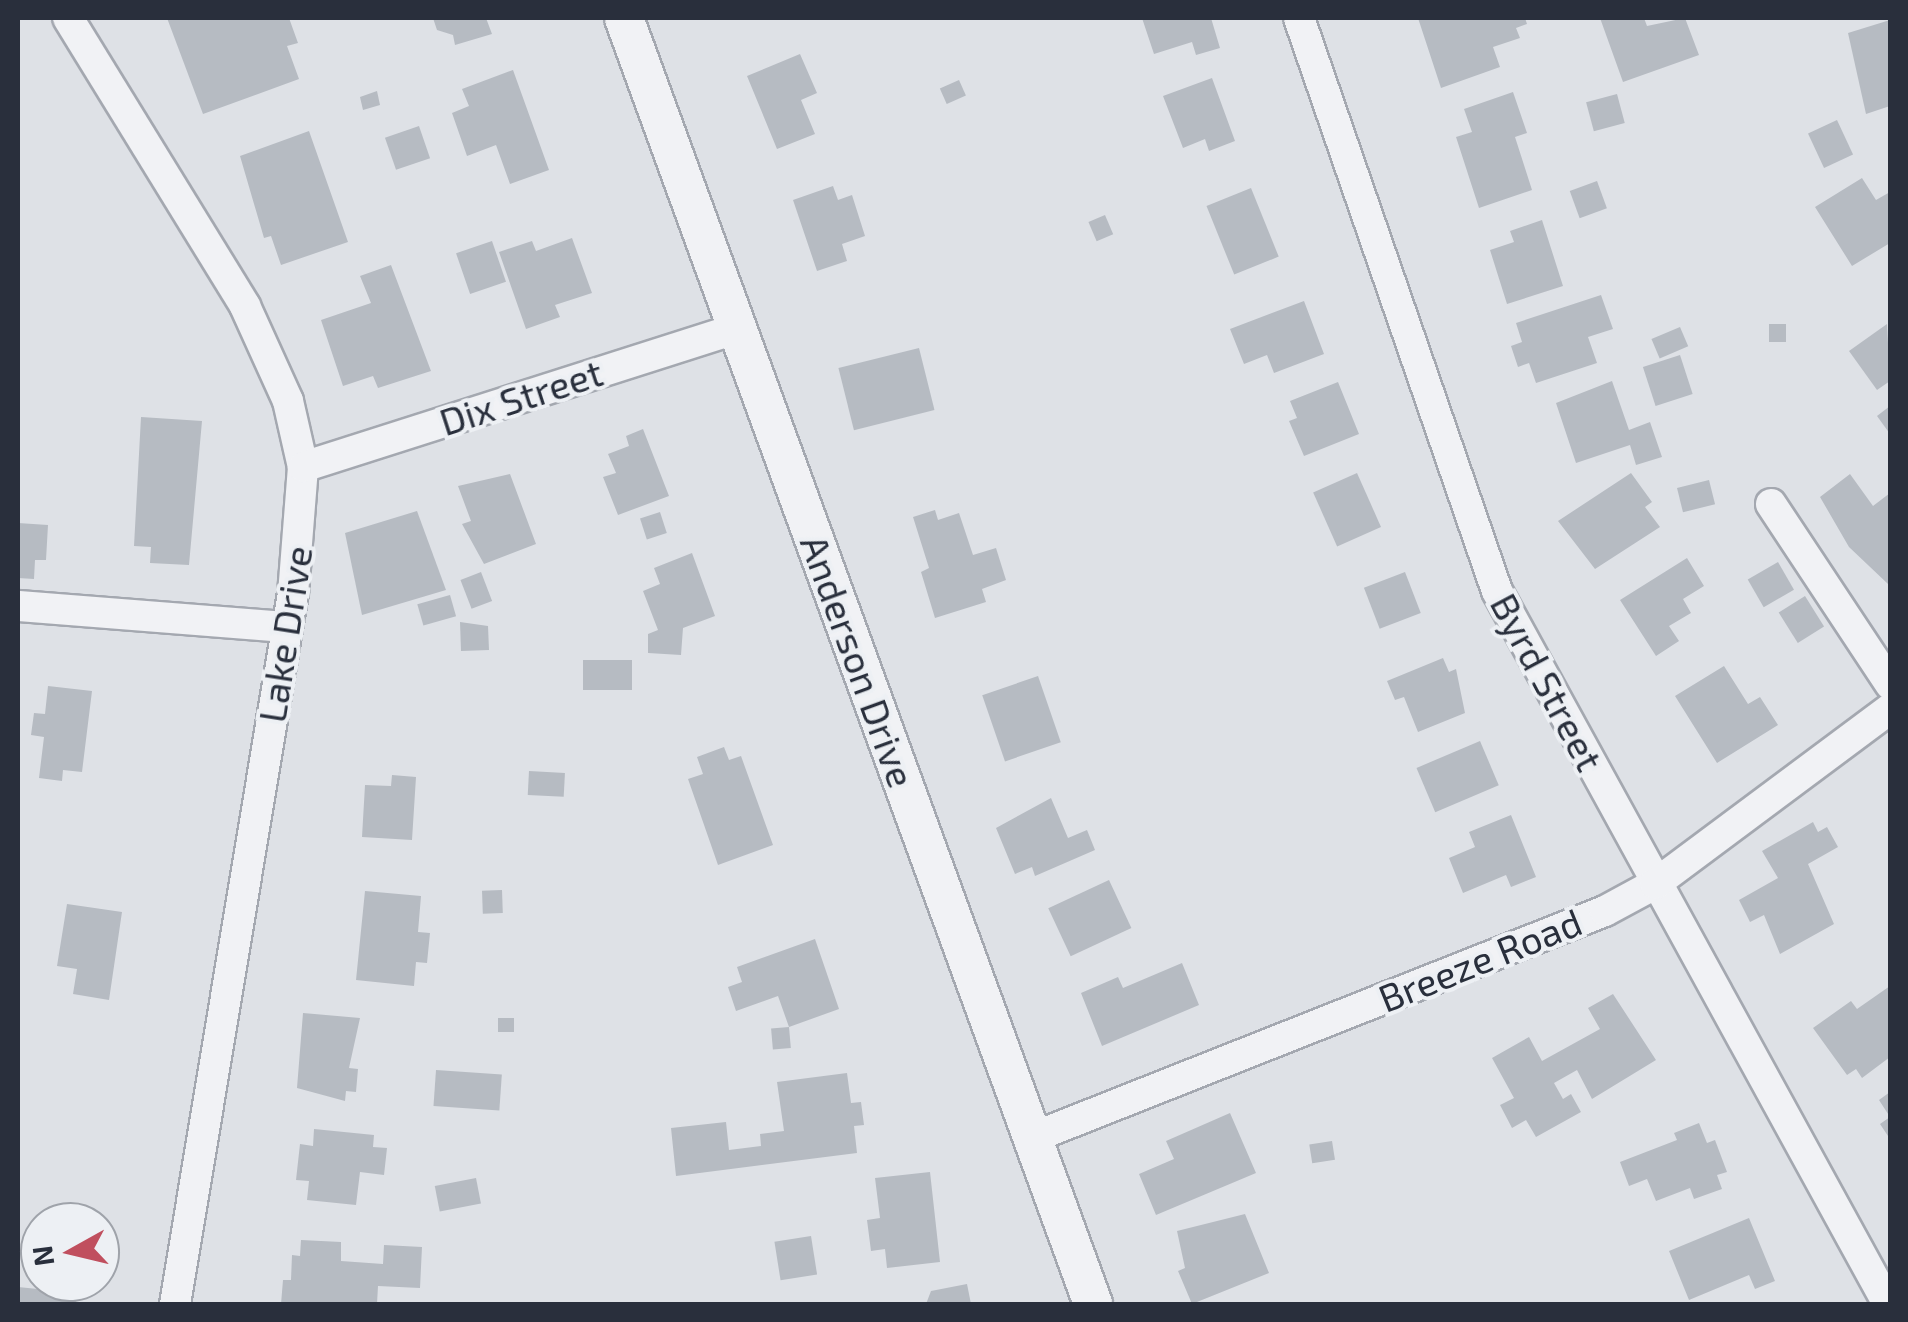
<!DOCTYPE html>
<style>
body{margin:0}
#map{position:relative;width:1908px;height:1322px;overflow:hidden;background:#dee1e6;font-family:"Exo 2",sans-serif}
div>[style]{position:absolute}
.building>*{inset:0;background:#b6bbc2;transform-origin:0 0}
.roads{filter:drop-shadow(2px 0 #a4a8b0) drop-shadow(-2px 0 #a4a8b0) drop-shadow(0 2px #a4a8b0) drop-shadow(0 -2px #a4a8b0)}
.minor>*{height:30px;margin:-15px;padding:0 15px;transform-origin:15px;border-radius:15px;background:#f1f2f5}
.tertiary>*{height:38px;margin:-19px;padding:0 19px;transform-origin:19px;border-radius:19px;background:#f1f2f5}
span{translate:-50% -50%;white-space:nowrap;text-align:center;line-height:1.15;-webkit-text-stroke:8px #edf0f4;paint-order:stroke}
.street-label{font-size:38px;color:#292f3c}
.frame{position:absolute;inset:0;border:20px solid #292f3c;pointer-events:none}
.north{position:absolute;left:20px;top:1202px;width:100px;height:100px;box-sizing:border-box;background:#edf0f4;border:2px solid #9fa3aa;border-radius:50%;rotate:262deg;font-size:28px;font-weight:700;line-height:40px;text-align:center;color:#292f3c}
.north::after{content:'';display:block;margin:auto;width:35px;height:45px;background:#c04f5e;clip-path:polygon(50% 0,100% 100%,50% 72%,0 100%)}
</style>
<div id="map">
<div class="building">
<i style="clip-path:polygon(167px 18px,289px 18px,298px 43px,287px 46px,299px 79px,203px 114px)"></i>
<i style="clip-path:polygon(433px 18px,486px 18px,492px 34px,455px 45px,453px 35px,437px 30px)"></i>
<i style="clip-path:polygon(1142px 18px,1211px 18px,1220px 48px,1196px 55px,1192px 42px,1154px 54px)"></i>
<i style="clip-path:polygon(1418px 18px,1525px 18px,1527px 24px,1516px 28px,1520px 38px,1493px 47px,1500px 67px,1441px 88px)"></i>
<i style="clip-path:polygon(1600px 18px,1644px 18px,1647px 26px,1685px 18px,1699px 55px,1623px 82px)"></i>
<i style="clip-path:polygon(1890px 20px,1890px 106px,1866px 114px,1848px 33px)"></i>
<i style="clip-path:polygon(800px 54px,817px 93px,801px 100px,815px 134px,777px 149px,747px 76px)"></i>
<i style="clip-path:polygon(513px 70px,549px 170px,510px 184px,496px 145px,467px 156px,452px 113px,469px 106px,462px 89px)"></i>
<i style="clip-path:polygon(1212px 78px,1235px 141px,1209px 151px,1205px 139px,1183px 148px,1163px 96px)"></i>
<i style="left:959px;top:80px;width:17px;height:21px;rotate:66deg"></i>
<i style="clip-path:polygon(377px 91px,380px 105px,363px 110px,360px 97px)"></i>
<i style="clip-path:polygon(1513px 92px,1527px 133px,1515px 137px,1532px 190px,1479px 208px,1456px 137px,1472px 132px,1464px 109px)"></i>
<i style="left:1617px;top:94px;width:30px;height:32px;rotate:75deg"></i>
<i style="left:1837px;top:120px;width:38px;height:32px;rotate:65deg"></i>
<i style="left:419px;top:126px;width:34px;height:36px;rotate:71deg"></i>
<i style="clip-path:polygon(309px 131px,348px 242px,281px 265px,271px 236px,264px 238px,240px 156px)"></i>
<i style="clip-path:polygon(1862px 178px,1876px 200px,1890px 192px,1890px 243px,1852px 266px,1815px 207px)"></i>
<i style="left:1597px;top:181px;width:29px;height:29px;rotate:70deg"></i>
<i style="clip-path:polygon(833px 186px,838px 200px,852px 195px,865px 236px,842px 244px,847px 261px,817px 271px,793px 200px)"></i>
<i style="left:1251px;top:188px;width:74px;height:48px;rotate:68deg"></i>
<i style="left:1105px;top:215px;width:21px;height:18px;rotate:67deg"></i>
<i style="clip-path:polygon(1542px 220px,1563px 286px,1507px 304px,1490px 250px,1514px 242px,1510px 231px)"></i>
<i style="clip-path:polygon(572px 238px,592px 293px,555px 305px,560px 317px,526px 329px,499px 252px,532px 241px,536px 251px)"></i>
<i style="left:492px;top:241px;width:43px;height:38px;rotate:71deg"></i>
<i style="clip-path:polygon(391px 265px,431px 371px,378px 388px,373px 376px,343px 386px,321px 320px,371px 303px,360px 276px)"></i>
<i style="clip-path:polygon(1601px 295px,1613px 329px,1588px 337px,1597px 363px,1536px 383px,1529px 363px,1518px 367px,1511px 346px,1522px 342px,1516px 323px)"></i>
<i style="clip-path:polygon(1304px 301px,1324px 354px,1274px 373px,1267px 355px,1244px 364px,1230px 329px)"></i>
<i style="left:1769px;top:324px;width:17px;height:18px"></i>
<i style="clip-path:polygon(1887px 324px,1890px 381px,1877px 390px,1849px 351px)"></i>
<i style="left:1680px;top:327px;width:21px;height:31px;rotate:67deg"></i>
<i style="left:919px;top:348px;width:64px;height:83px;rotate:76deg"></i>
<i style="left:1680px;top:355px;width:41px;height:39px;rotate:72deg"></i>
<i style="clip-path:polygon(1612px 381px,1629px 430px,1650px 422px,1662px 457px,1636px 465px,1630px 445px,1576px 463px,1556px 403px)"></i>
<i style="clip-path:polygon(1338px 382px,1359px 434px,1304px 456px,1289px 421px,1297px 418px,1290px 401px)"></i>
<i style="clip-path:polygon(1890px 406px,1890px 434px,1877px 416px)"></i>
<i style="clip-path:polygon(141px 417px,202px 421px,189px 565px,150px 563px,151px 547px,134px 546px)"></i>
<i style="clip-path:polygon(643px 429px,669px 496px,618px 515px,603px 477px,616px 473px,608px 454px,629px 446px,626px 436px)"></i>
<i style="left:1357px;top:473px;width:59px;height:48px;rotate:66deg"></i>
<i style="clip-path:polygon(1631px 473px,1652px 502px,1645px 507px,1660px 527px,1595px 569px,1558px 521px)"></i>
<i style="clip-path:polygon(510px 474px,536px 544px,484px 564px,462px 524px,471px 521px,458px 486px)"></i>
<i style="clip-path:polygon(1850px 474px,1873px 506px,1890px 493px,1888px 584px,1849px 547px,1820px 497px)"></i>
<i style="left:1709px;top:480px;width:25px;height:33px;rotate:76deg"></i>
<i style="clip-path:polygon(935px 510px,938px 520px,959px 513px,973px 555px,996px 548px,1006px 580px,982px 589px,986px 602px,935px 618px,921px 572px,929px 568px,913px 517px)"></i>
<i style="clip-path:polygon(417px 511px,446px 590px,362px 615px,345px 533px)"></i>
<i style="left:660px;top:512px;width:22px;height:21px;rotate:72deg"></i>
<i style="clip-path:polygon(18px 523px,48px 525px,46px 560px,35px 560px,34px 579px,18px 578px)"></i>
<i style="clip-path:polygon(692px 553px,715px 616px,683px 628px,681px 655px,648px 653px,648px 634px,658px 630px,643px 591px,660px 584px,654px 568px)"></i>
<i style="clip-path:polygon(1687px 558px,1704px 586px,1683px 599px,1691px 613px,1669px 626px,1679px 641px,1656px 656px,1620px 600px)"></i>
<i style="left:1778px;top:562px;width:32px;height:35px;rotate:60deg"></i>
<i style="left:481px;top:572px;width:31px;height:22px;rotate:69deg"></i>
<i style="left:1405px;top:572px;width:44px;height:44px;rotate:69deg"></i>
<i style="left:450px;top:595px;width:22px;height:34px;rotate:74deg"></i>
<i style="left:1805px;top:596px;width:36px;height:31px;rotate:58deg"></i>
<i style="clip-path:polygon(460px 622px,488px 626px,489px 650px,461px 651px)"></i>
<i style="clip-path:polygon(1443px 658px,1449px 672px,1456px 669px,1465px 713px,1418px 732px,1404px 697px,1395px 700px,1387px 681px)"></i>
<i style="left:632px;top:660px;width:30px;height:49px;rotate:90deg"></i>
<i style="clip-path:polygon(1724px 666px,1748px 704px,1760px 697px,1778px 725px,1717px 763px,1675px 696px)"></i>
<i style="left:1038px;top:676px;width:70px;height:59px;rotate:71deg"></i>
<i style="clip-path:polygon(48px 686px,92px 691px,82px 772px,63px 770px,62px 781px,39px 778px,44px 737px,31px 735px,34px 713px,45px 714px)"></i>
<i style="left:1480px;top:741px;width:48px;height:69px;rotate:67deg"></i>
<i style="clip-path:polygon(724px 747px,729px 760px,741px 756px,773px 845px,718px 865px,688px 779px,703px 774px,697px 757px)"></i>
<i style="left:529px;top:771px;width:36px;height:24px;rotate:3deg"></i>
<i style="clip-path:polygon(392px 775px,416px 777px,412px 840px,362px 837px,365px 785px,391px 786px)"></i>
<i style="clip-path:polygon(1051px 798px,1068px 838px,1087px 830px,1095px 850px,1035px 876px,1032px 867px,1015px 874px,996px 828px)"></i>
<i style="clip-path:polygon(1511px 815px,1536px 877px,1511px 887px,1506px 875px,1463px 893px,1449px 858px,1475px 847px,1469px 832px)"></i>
<i style="clip-path:polygon(1813px 822px,1818px 832px,1827px 827px,1838px 847px,1808px 864px,1834px 924px,1780px 954px,1764px 915px,1750px 922px,1739px 900px,1778px 878px,1762px 851px)"></i>
<i style="left:1109px;top:880px;width:53px;height:67px;rotate:65deg"></i>
<i style="left:502px;top:890px;width:23px;height:20px;rotate:88deg"></i>
<i style="clip-path:polygon(365px 891px,421px 896px,418px 932px,430px 933px,427px 963px,416px 962px,414px 986px,356px 980px)"></i>
<i style="clip-path:polygon(67px 904px,122px 912px,109px 1000px,73px 994px,77px 969px,57px 966px)"></i>
<i style="clip-path:polygon(815px 939px,839px 1009px,789px 1027px,778px 996px,736px 1011px,728px 987px,742px 982px,737px 967px)"></i>
<i style="clip-path:polygon(1182px 963px,1199px 1005px,1102px 1046px,1081px 993px,1118px 977px,1123px 988px)"></i>
<i style="clip-path:polygon(1890px 986px,1890px 1057px,1862px 1078px,1856px 1069px,1847px 1075px,1813px 1028px,1851px 1001px,1857px 1009px)"></i>
<i style="clip-path:polygon(1613px 994px,1656px 1060px,1592px 1099px,1577px 1070px,1554px 1083px,1563px 1099px,1571px 1094px,1581px 1112px,1536px 1137px,1526px 1120px,1512px 1128px,1500px 1105px,1514px 1098px,1492px 1058px,1529px 1037px,1542px 1061px,1600px 1029px,1588px 1008px)"></i>
<i style="clip-path:polygon(303px 1013px,360px 1018px,349px 1068px,358px 1069px,356px 1092px,346px 1091px,345px 1101px,297px 1088px)"></i>
<i style="left:498px;top:1018px;width:16px;height:14px"></i>
<i style="left:789px;top:1027px;width:21px;height:18px;rotate:85deg"></i>
<i style="left:436px;top:1070px;width:66px;height:36px;rotate:4deg"></i>
<i style="clip-path:polygon(847px 1073px,851px 1103px,861px 1102px,864px 1125px,854px 1126px,857px 1153px,676px 1176px,671px 1128px,726px 1122px,729px 1150px,761px 1146px,760px 1134px,784px 1131px,777px 1082px)"></i>
<i style="clip-path:polygon(1890px 1092px,1890px 1139px,1880px 1124px,1890px 1117px,1879px 1100px)"></i>
<i style="clip-path:polygon(1230px 1113px,1256px 1173px,1156px 1215px,1139px 1174px,1174px 1159px,1166px 1141px)"></i>
<i style="clip-path:polygon(1699px 1123px,1707px 1143px,1715px 1140px,1727px 1172px,1717px 1175px,1722px 1189px,1694px 1199px,1690px 1188px,1656px 1201px,1647px 1179px,1629px 1186px,1620px 1162px,1677px 1140px,1674px 1133px)"></i>
<i style="clip-path:polygon(314px 1129px,374px 1135px,373px 1147px,387px 1148px,384px 1175px,360px 1172px,356px 1205px,307px 1200px,309px 1181px,296px 1180px,300px 1144px,313px 1146px)"></i>
<i style="left:1332px;top:1141px;width:19px;height:23px;rotate:81deg"></i>
<i style="clip-path:polygon(930px 1172px,940px 1262px,887px 1268px,885px 1249px,871px 1251px,867px 1220px,880px 1218px,875px 1178px)"></i>
<i style="left:476px;top:1178px;width:26px;height:42px;rotate:79deg"></i>
<i style="clip-path:polygon(1245px 1214px,1269px 1273px,1192px 1304px,1178px 1271px,1185px 1268px,1177px 1231px)"></i>
<i style="clip-path:polygon(1749px 1218px,1775px 1281px,1755px 1289px,1749px 1275px,1689px 1300px,1669px 1251px)"></i>
<i style="left:811px;top:1236px;width:39px;height:37px;rotate:81deg"></i>
<i style="clip-path:polygon(301px 1240px,341px 1242px,341px 1261px,383px 1264px,384px 1245px,422px 1247px,420px 1288px,378px 1286px,377px 1304px,281px 1304px,283px 1280px,291px 1280px,292px 1255px,300px 1256px)"></i>
<i style="clip-path:polygon(967px 1284px,971px 1304px,926px 1304px,931px 1291px)"></i>
<i style="clip-path:polygon(18px 1287px,77px 1293px,76px 1304px,18px 1304px)"></i>
</div>
<div class="roads">
<div class="minor">
<i style="left:68px;top:18px;width:338px;rotate:58.4deg"></i>
<i style="left:245px;top:306px;width:104px;rotate:65.6deg"></i>
<i style="left:288px;top:401px;width:68px;rotate:77.2deg"></i>
<i style="left:303px;top:467px;width:126px;rotate:94.5deg"></i>
<i style="left:293px;top:593px;width:721px;rotate:99.42deg"></i>
<i style="left:1299px;top:18px;width:606px;rotate:70.94deg"></i>
<i style="left:1497px;top:591px;width:813px;rotate:61.26deg"></i>
<i style="left:303px;top:467px;width:458px;rotate:-17.7deg"></i>
<i style="left:1771px;top:504px;width:216px;rotate:56.5deg"></i>
<i style="left:18px;top:606px;width:269px;rotate:4.5deg"></i>
<i style="left:1029px;top:1139px;width:619px;rotate:-21.6deg"></i>
<i style="left:1605px;top:911px;width:57px;rotate:-28.4deg"></i>
<i style="left:1655px;top:884px;width:293px;rotate:-36.7deg"></i>
</div>
<div class="tertiary">
<i style="left:624px;top:18px;width:1369px;rotate:69.96deg"></i>
</div>
</div>
<div class="street-label">
<span style="left:521px;top:397px;rotate:-18deg">Dix Street</span>
<span style="left:285px;top:634px;rotate:-81deg">Lake Drive</span>
<span style="left:858px;top:661px;rotate:70deg">Anderson Drive</span>
<span style="left:1547px;top:682px;rotate:62deg">Byrd Street</span>
<span style="left:1480px;top:960px;rotate:-22deg">Breeze Road</span>
</div>
<div class="frame"></div>
<div class="north">N</div>
</div>
